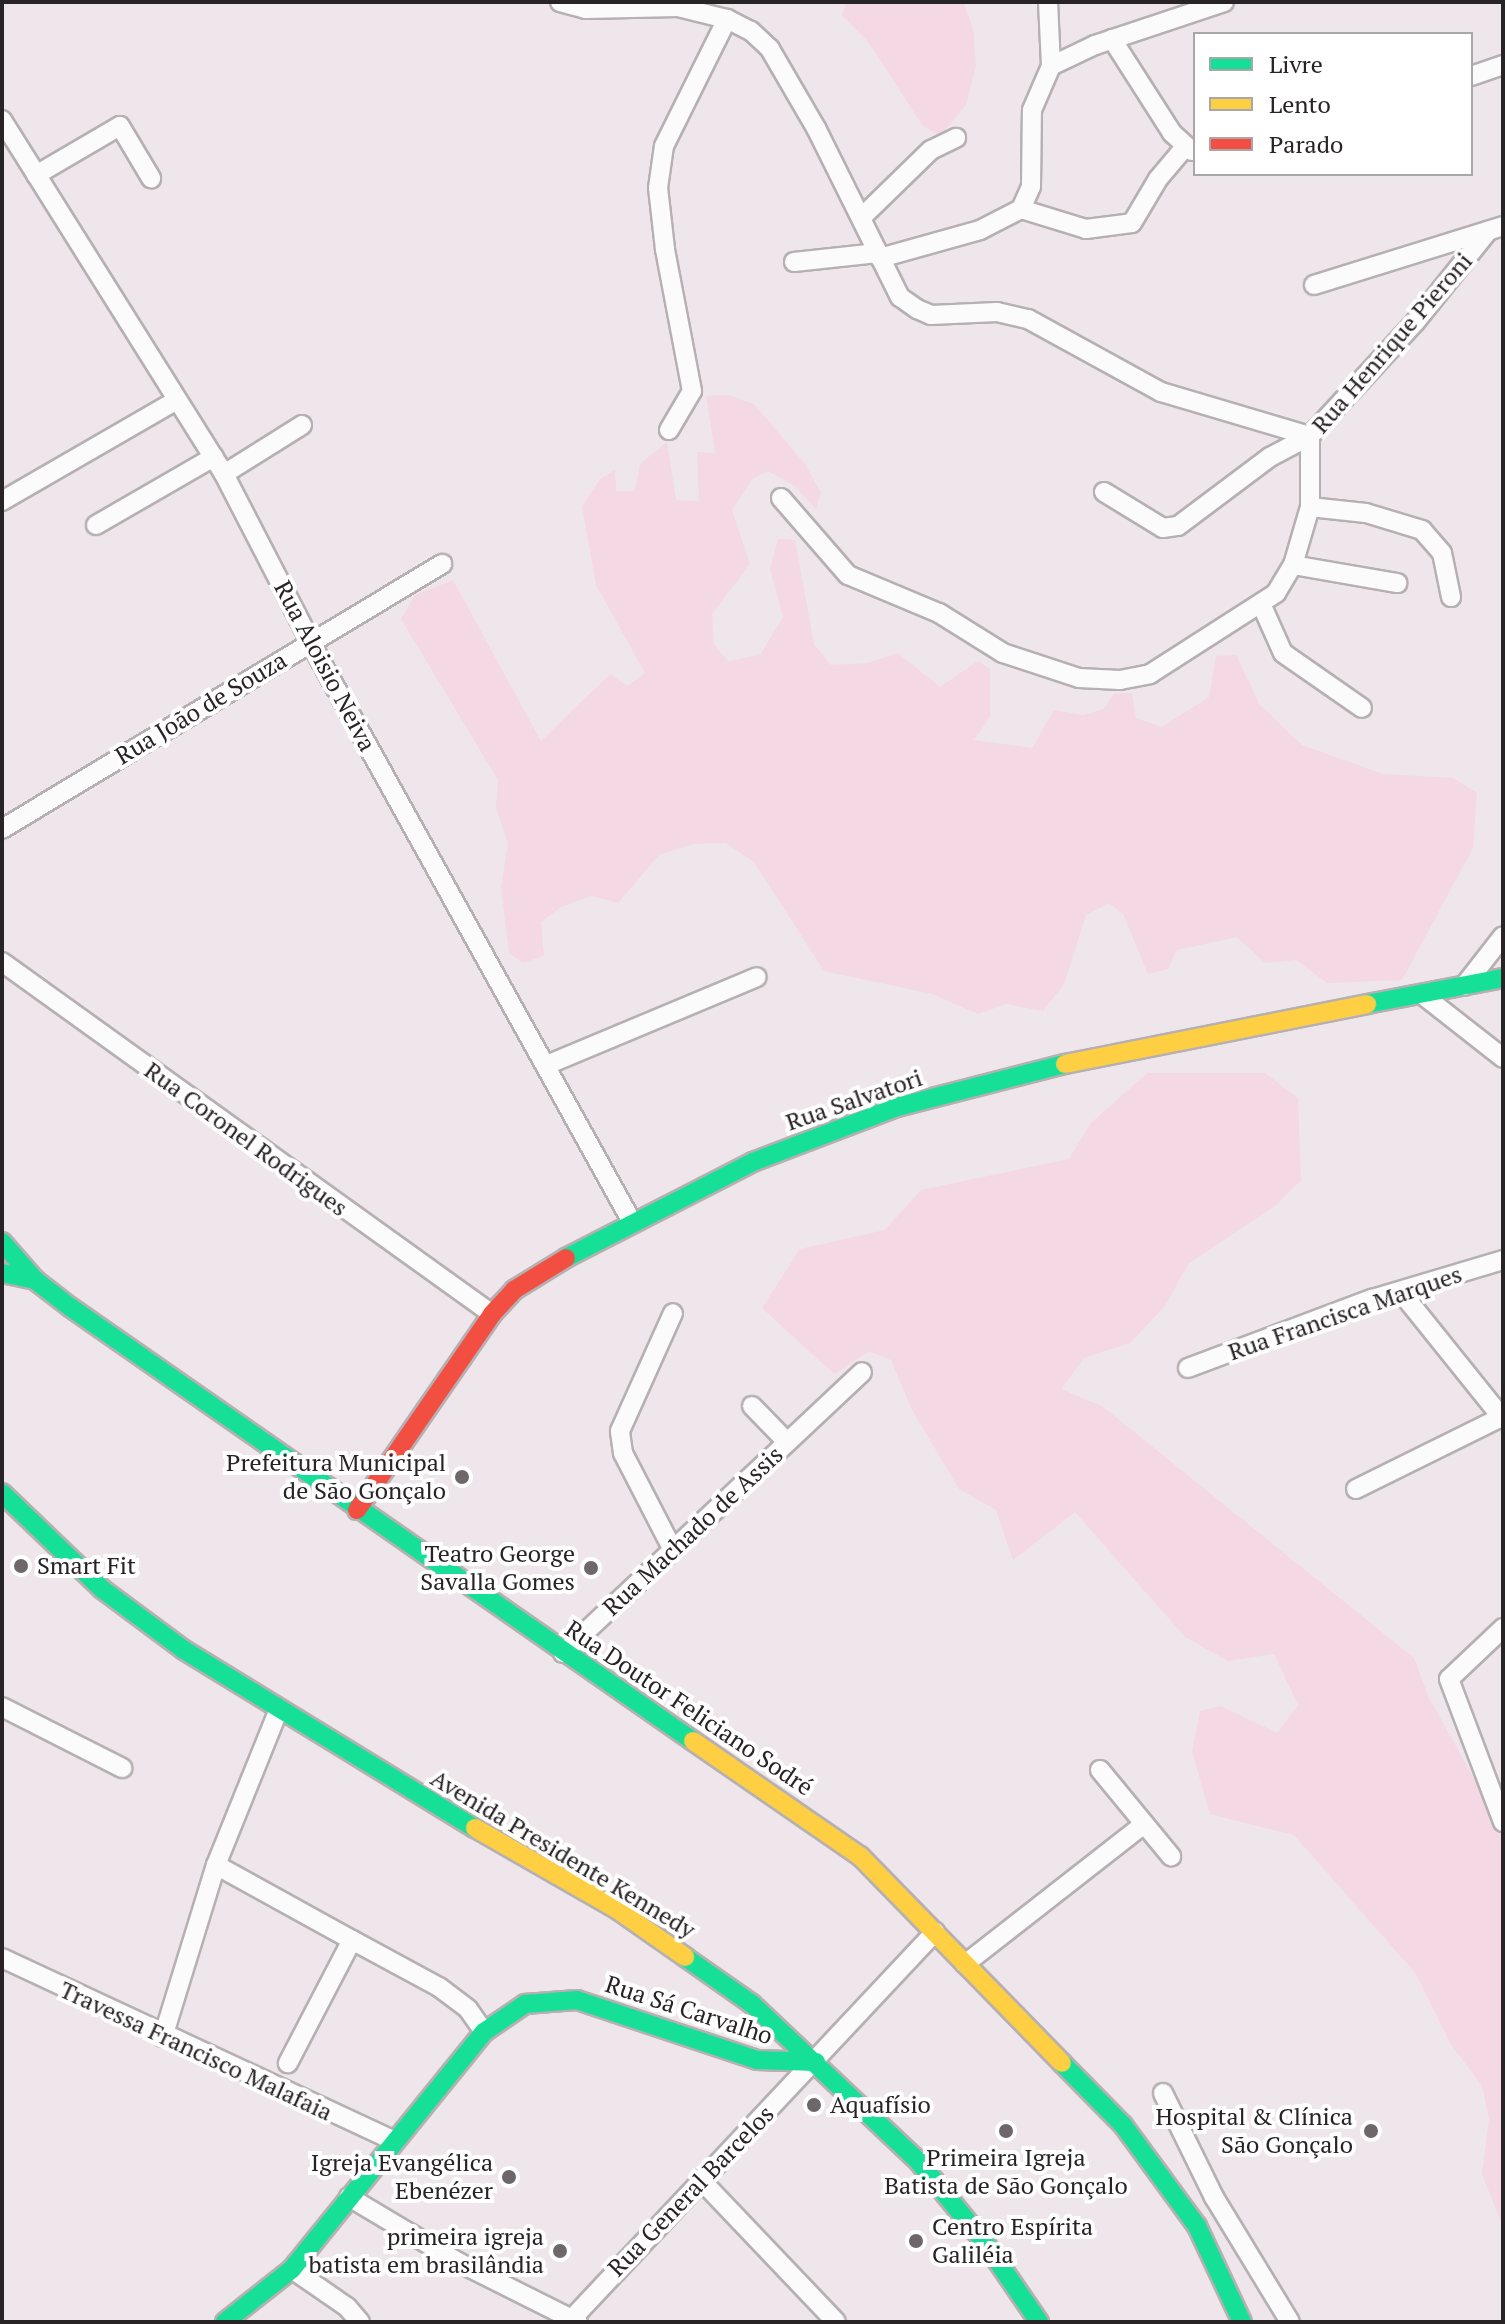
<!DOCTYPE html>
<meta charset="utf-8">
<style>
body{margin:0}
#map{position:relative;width:1505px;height:2324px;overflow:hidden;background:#eee6ea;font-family:"PT Serif",serif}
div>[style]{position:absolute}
.green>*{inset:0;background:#f4d8e4}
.roads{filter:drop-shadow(2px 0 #b6b0b2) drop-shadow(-2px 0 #b6b0b2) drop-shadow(0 2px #b6b0b2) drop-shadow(0 -2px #b6b0b2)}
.street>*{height:18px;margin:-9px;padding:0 9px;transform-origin:9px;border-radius:9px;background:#fcfbfc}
.fast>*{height:18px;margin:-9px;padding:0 9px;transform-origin:9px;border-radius:9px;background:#16e098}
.slow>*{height:18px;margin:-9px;padding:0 9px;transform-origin:9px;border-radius:9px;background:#ffcf43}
.jam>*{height:18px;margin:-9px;padding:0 9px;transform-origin:9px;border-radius:9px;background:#f24e42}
.dots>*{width:22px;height:22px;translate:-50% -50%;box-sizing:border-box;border:4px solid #fff;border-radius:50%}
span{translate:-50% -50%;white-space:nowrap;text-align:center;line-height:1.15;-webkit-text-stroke:8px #fff;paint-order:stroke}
.street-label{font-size:24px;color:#282325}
.poi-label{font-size:24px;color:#282325}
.right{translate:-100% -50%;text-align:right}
.left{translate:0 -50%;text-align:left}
.frame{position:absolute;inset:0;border:4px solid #282325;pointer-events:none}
.legend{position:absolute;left:1193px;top:32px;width:280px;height:144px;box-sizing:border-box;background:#fff;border:2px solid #a9a7a8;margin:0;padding:10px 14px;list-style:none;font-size:24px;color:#282325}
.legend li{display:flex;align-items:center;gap:16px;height:40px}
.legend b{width:40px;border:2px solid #a9a7a8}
</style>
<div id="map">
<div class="green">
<i style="clip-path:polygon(846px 2px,963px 2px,973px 28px,976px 66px,966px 105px,940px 136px,922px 125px,869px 43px,842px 15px)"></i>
<i style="clip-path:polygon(728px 395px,754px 404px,805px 464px,821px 493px,816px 509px,795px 486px,768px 471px,752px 479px,732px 510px,750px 564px,712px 614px,714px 644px,728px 661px,760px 655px,783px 617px,770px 569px,778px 539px,795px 540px,814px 644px,831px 665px,868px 663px,898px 653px,940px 687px,978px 661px,990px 669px,990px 717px,974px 740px,1032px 748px,1054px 710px,1083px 715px,1104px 709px,1114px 694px,1132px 693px,1136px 718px,1162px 727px,1209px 697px,1216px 656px,1236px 655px,1260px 705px,1302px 745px,1383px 774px,1453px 778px,1477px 793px,1473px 848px,1402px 980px,1327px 983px,1296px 960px,1265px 963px,1237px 937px,1177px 950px,1168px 969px,1148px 974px,1123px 914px,1109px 903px,1086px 915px,1064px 984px,1043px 1011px,1006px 1004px,978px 1014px,932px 994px,824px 971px,754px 862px,726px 843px,693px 844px,659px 855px,618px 903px,591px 896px,561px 907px,541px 922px,544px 956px,523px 963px,509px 953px,501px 887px,508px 843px,496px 808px,498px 780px,401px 619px,415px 595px,453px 580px,541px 741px,610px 674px,627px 686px,645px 673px,596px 585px,582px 506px,600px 479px,615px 470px,616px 491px,635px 491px,640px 464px,667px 442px,676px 500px,699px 501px,697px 452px,715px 453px,706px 396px)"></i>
<i style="clip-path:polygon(1147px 1073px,1265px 1073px,1298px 1098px,1301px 1180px,1276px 1205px,1188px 1264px,1165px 1306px,1130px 1343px,1084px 1358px,1061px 1389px,1102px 1406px,1414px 1658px,1429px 1698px,1503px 1830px,1503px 2227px,1482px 2174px,1489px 2119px,1482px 2086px,1450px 2043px,1416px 1974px,1294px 1835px,1210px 1814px,1192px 1752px,1200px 1711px,1221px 1706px,1277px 1733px,1298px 1705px,1274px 1654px,1228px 1661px,1185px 1637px,1075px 1512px,1013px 1560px,996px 1510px,959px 1489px,911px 1408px,891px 1360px,869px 1351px,834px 1374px,762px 1308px,800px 1249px,885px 1230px,921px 1190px,1069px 1159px,1091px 1123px)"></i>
</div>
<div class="roads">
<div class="street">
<i style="left:560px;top:2px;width:27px;rotate:15deg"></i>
<i style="left:586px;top:9px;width:92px;rotate:-1.2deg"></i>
<i style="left:678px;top:7px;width:50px;rotate:13.8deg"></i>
<i style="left:1048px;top:2px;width:64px;rotate:87.3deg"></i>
<i style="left:1112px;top:39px;width:112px;rotate:57.4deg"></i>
<i style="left:1172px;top:133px;width:27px;rotate:42deg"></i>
<i style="left:1471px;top:76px;width:34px;rotate:-19deg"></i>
<i style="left:2px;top:120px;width:418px;rotate:57.9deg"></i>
<i style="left:224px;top:474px;width:207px;rotate:62.7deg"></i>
<i style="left:319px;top:658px;width:645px;rotate:60.97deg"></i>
<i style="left:36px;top:175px;width:97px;rotate:-30.3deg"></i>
<i style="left:120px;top:126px;width:61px;rotate:59.2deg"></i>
<i style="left:1021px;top:209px;width:68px;rotate:17.1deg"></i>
<i style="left:1086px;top:229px;width:46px;rotate:-7.4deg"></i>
<i style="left:1132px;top:223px;width:51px;rotate:-59.4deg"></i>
<i style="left:1158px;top:179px;width:42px;rotate:-49.8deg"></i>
<i style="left:862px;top:217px;width:96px;rotate:-44.2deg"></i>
<i style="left:931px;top:150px;width:28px;rotate:-26deg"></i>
<i style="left:880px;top:258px;width:104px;rotate:-15.6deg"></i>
<i style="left:980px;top:230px;width:46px;rotate:-27.1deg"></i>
<i style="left:1021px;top:209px;width:24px;rotate:-66deg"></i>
<i style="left:1031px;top:187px;width:77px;rotate:-89.3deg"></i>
<i style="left:1032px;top:110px;width:48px;rotate:-66.6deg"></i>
<i style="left:1051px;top:66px;width:49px;rotate:-25.5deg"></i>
<i style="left:1095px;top:45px;width:136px;rotate:-18.4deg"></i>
<i style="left:794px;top:262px;width:84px;rotate:-6.1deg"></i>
<i style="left:1314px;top:285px;width:198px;rotate:-17.3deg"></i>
<i style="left:669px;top:430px;width:45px;rotate:-59.5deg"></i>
<i style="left:692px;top:391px;width:145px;rotate:-100.8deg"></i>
<i style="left:665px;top:249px;width:61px;rotate:-96.5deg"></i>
<i style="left:658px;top:188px;width:42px;rotate:-81.9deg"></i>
<i style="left:664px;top:146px;width:142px;rotate:-63.6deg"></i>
<i style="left:727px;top:19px;width:27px;rotate:27deg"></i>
<i style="left:751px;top:31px;width:26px;rotate:43deg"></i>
<i style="left:770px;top:49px;width:91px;rotate:59.8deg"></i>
<i style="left:816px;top:128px;width:189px;rotate:63.6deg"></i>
<i style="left:900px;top:297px;width:21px;rotate:35deg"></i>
<i style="left:917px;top:309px;width:15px;rotate:23deg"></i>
<i style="left:931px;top:315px;width:66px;rotate:-2.6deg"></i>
<i style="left:997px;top:312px;width:32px;rotate:13deg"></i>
<i style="left:1028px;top:319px;width:152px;rotate:28.8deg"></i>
<i style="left:1161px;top:392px;width:155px;rotate:16.5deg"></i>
<i style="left:224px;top:474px;width:92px;rotate:-32.1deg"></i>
<i style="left:1104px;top:492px;width:69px;rotate:31.4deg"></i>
<i style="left:1163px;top:528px;width:15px;rotate:-8deg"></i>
<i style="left:1178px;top:526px;width:115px;rotate:-36.9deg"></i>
<i style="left:1270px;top:457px;width:45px;rotate:-27.7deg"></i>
<i style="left:781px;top:498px;width:102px;rotate:49deg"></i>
<i style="left:848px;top:575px;width:99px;rotate:22.7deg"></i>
<i style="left:939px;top:613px;width:75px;rotate:32deg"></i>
<i style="left:1003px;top:653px;width:80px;rotate:18.2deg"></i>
<i style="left:1079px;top:678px;width:41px;rotate:2.8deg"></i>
<i style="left:1120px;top:680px;width:31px;rotate:-11deg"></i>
<i style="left:1150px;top:674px;width:150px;rotate:-32.7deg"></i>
<i style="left:1276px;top:593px;width:33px;rotate:-59deg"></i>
<i style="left:1293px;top:565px;width:60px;rotate:-73.7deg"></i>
<i style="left:1310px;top:507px;width:71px;rotate:-90deg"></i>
<i style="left:1310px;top:436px;width:156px;rotate:-47.3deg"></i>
<i style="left:1416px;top:321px;width:115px;rotate:-51.3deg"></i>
<i style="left:2px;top:501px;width:202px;rotate:-30deg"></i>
<i style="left:1310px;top:507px;width:56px;rotate:6.1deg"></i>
<i style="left:1366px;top:513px;width:59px;rotate:16.9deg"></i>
<i style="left:1422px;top:530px;width:30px;rotate:49deg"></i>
<i style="left:1442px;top:553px;width:45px;rotate:78.4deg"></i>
<i style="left:96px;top:525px;width:136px;rotate:-30deg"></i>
<i style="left:1293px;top:565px;width:106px;rotate:9.8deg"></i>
<i style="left:1262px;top:606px;width:51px;rotate:65.9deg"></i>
<i style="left:1283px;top:653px;width:96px;rotate:34.8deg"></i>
<i style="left:2px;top:829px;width:514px;rotate:-31.06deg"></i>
<i style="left:2px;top:962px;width:603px;rotate:35.69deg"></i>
<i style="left:1464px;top:986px;width:63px;rotate:-52deg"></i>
<i style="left:1424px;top:996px;width:100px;rotate:38.1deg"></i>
<i style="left:549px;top:1064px;width:225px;rotate:-22.7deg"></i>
<i style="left:1401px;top:1292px;width:163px;rotate:51.2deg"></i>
<i style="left:1188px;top:1368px;width:197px;rotate:-20.6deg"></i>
<i style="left:1372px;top:1299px;width:137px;rotate:-16.6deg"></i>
<i style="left:752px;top:1406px;width:50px;rotate:45.8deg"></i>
<i style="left:1356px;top:1489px;width:163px;rotate:-26.3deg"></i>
<i style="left:673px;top:1550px;width:109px;rotate:-117.3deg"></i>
<i style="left:623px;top:1453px;width:22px;rotate:-98deg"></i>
<i style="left:620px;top:1431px;width:129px;rotate:-65.8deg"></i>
<i style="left:1503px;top:1628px;width:74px;rotate:136.6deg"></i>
<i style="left:1449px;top:1679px;width:153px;rotate:69.3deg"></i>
<i style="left:563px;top:1653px;width:410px;rotate:-43.2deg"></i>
<i style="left:2px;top:1707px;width:135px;rotate:26.9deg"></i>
<i style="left:279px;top:1709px;width:168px;rotate:112deg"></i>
<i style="left:216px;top:1865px;width:155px;rotate:28.9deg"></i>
<i style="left:352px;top:1940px;width:139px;rotate:117.5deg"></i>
<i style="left:1100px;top:1770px;width:112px;rotate:50.5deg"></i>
<i style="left:352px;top:1940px;width:99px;rotate:28.4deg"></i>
<i style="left:439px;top:1987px;width:36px;rotate:37deg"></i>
<i style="left:468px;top:2009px;width:28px;rotate:55deg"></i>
<i style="left:2px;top:1958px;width:430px;rotate:25deg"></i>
<i style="left:965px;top:1964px;width:227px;rotate:-38deg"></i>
<i style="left:163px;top:2037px;width:180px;rotate:-72.9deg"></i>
<i style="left:1163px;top:2093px;width:116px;rotate:63.9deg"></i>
<i style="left:1214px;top:2197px;width:146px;rotate:58.7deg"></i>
<i style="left:700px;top:2179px;width:197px;rotate:46.4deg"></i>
<i style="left:349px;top:2197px;width:127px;rotate:30.8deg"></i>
<i style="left:458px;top:2262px;width:134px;rotate:26.6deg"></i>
<i style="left:292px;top:2269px;width:67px;rotate:34.6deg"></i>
<i style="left:347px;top:2307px;width:20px;rotate:49deg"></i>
<i style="left:569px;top:2322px;width:535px;rotate:-46.82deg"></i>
</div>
<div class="fast">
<i style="left:1367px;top:1004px;width:138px;rotate:-10.8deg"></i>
<i style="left:2px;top:1242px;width:50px;rotate:49deg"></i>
<i style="left:35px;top:1280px;width:44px;rotate:37.6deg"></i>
<i style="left:70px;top:1307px;width:759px;rotate:34.86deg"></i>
<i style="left:566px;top:1258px;width:210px;rotate:-27.2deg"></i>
<i style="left:753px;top:1162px;width:154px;rotate:-20.9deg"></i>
<i style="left:897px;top:1107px;width:173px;rotate:-14.4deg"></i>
<i style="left:2px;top:1273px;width:34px;rotate:12deg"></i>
<i style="left:2px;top:1493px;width:139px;rotate:43.8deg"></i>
<i style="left:102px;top:1589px;width:102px;rotate:36.6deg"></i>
<i style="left:184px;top:1650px;width:341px;rotate:31.5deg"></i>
<i style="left:685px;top:1957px;width:82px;rotate:35deg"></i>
<i style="left:752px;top:2004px;width:230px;rotate:43.4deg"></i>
<i style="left:919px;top:2162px;width:104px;rotate:50.8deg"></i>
<i style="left:985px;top:2243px;width:96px;rotate:55.6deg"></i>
<i style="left:1062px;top:2063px;width:87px;rotate:45.5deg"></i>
<i style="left:1123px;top:2125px;width:125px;rotate:53.8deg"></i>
<i style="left:1197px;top:2226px;width:106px;rotate:64.9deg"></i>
<i style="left:225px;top:2322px;width:85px;rotate:-38.3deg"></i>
<i style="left:292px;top:2269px;width:305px;rotate:-51deg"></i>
<i style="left:484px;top:2032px;width:50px;rotate:-34.3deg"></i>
<i style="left:525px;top:2004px;width:52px;rotate:-4.4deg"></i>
<i style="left:577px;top:2000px;width:190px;rotate:18.4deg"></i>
<i style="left:757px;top:2060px;width:59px;rotate:1.9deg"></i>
</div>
<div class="slow">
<i style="left:1065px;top:1064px;width:308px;rotate:-11.2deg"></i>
<i style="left:693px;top:1741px;width:203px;rotate:34.6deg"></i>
<i style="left:860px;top:1856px;width:289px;rotate:45.7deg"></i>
<i style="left:475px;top:1828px;width:165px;rotate:29.8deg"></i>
<i style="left:618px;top:1910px;width:82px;rotate:35deg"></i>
</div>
<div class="jam">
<i style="left:357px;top:1510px;width:238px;rotate:-55.4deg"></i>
<i style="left:492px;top:1314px;width:33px;rotate:-47deg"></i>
<i style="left:514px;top:1290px;width:61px;rotate:-31.6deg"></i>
</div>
</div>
<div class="dots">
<i style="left:462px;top:1477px;background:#6d676a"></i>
<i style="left:21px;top:1566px;background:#6d676a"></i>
<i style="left:591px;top:1568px;background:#6d676a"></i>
<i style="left:814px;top:2105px;background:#6d676a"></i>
<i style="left:1006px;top:2131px;background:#6d676a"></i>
<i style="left:1371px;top:2131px;background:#6d676a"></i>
<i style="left:509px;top:2177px;background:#6d676a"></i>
<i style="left:916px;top:2241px;background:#6d676a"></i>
<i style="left:560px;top:2251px;background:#6d676a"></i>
</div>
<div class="street-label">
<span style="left:1392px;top:343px;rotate:-49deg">Rua Henrique Pieroni</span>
<span style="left:325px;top:666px;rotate:62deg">Rua Aloisio Neiva</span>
<span style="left:201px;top:708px;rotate:-31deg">Rua João de Souza</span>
<span style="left:854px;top:1100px;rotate:-19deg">Rua Salvatori</span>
<span style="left:246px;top:1139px;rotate:36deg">Rua Coronel Rodrigues</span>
<span style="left:1345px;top:1313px;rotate:-19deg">Rua Francisca Marques</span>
<span style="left:693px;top:1531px;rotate:-43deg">Rua Machado de Assis</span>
<span style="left:689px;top:1708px;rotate:34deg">Rua Doutor Feliciano Sodré</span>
<span style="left:563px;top:1854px;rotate:31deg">Avenida Presidente Kennedy</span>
<span style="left:689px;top:2010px;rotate:18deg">Rua Sá Carvalho</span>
<span style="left:196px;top:2051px;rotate:25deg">Travessa Francisco Malafaia</span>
<span style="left:691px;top:2191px;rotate:-46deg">Rua General Barcelos</span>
</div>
<div class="poi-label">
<span class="right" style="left:446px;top:1477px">Prefeitura Municipal<br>de São Gonçalo</span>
<span class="right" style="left:575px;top:1568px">Teatro George<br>Savalla Gomes</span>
<span class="left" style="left:37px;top:1566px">Smart Fit</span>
<span class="left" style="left:830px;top:2105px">Aquafísio</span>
<span class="right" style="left:1353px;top:2131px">Hospital &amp; Clínica<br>São Gonçalo</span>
<span style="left:1006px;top:2172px">Primeira Igreja<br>Batista de São Gonçalo</span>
<span class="right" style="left:493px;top:2177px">Igreja Evangélica<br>Ebenézer</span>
<span class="left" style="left:932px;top:2241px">Centro Espírita<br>Galiléia</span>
<span class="right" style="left:544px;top:2251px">primeira igreja<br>batista em brasilândia</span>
</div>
<div class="frame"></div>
<ul class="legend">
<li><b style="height:10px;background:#16e098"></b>Livre</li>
<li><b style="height:10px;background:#ffcf43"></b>Lento</li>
<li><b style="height:10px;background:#f24e42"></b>Parado</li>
</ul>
</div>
